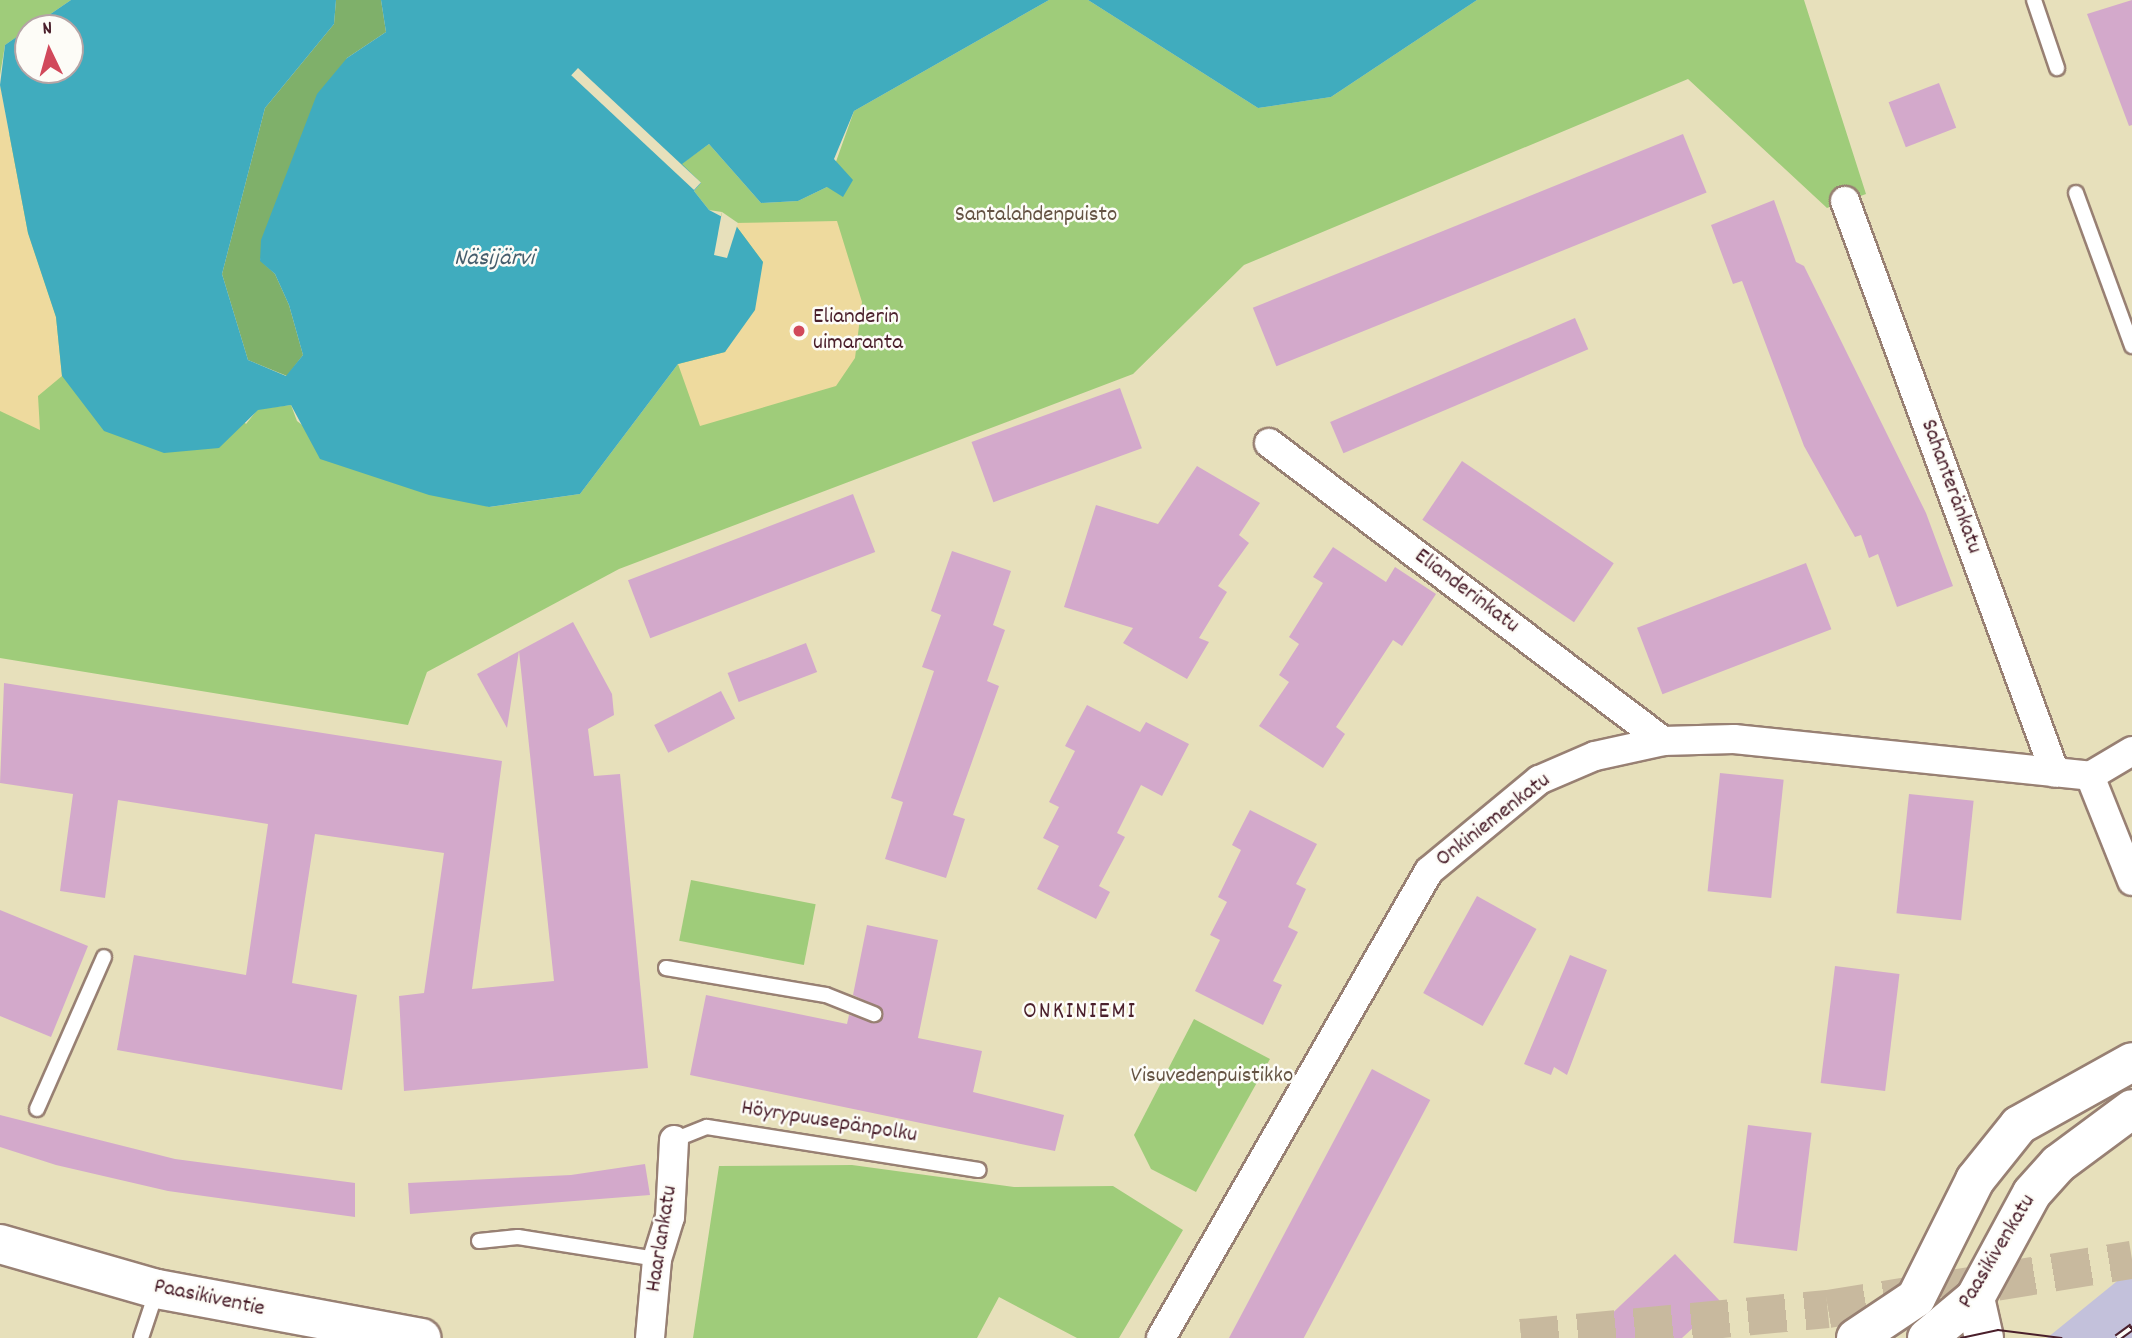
<!DOCTYPE html>
<meta charset="utf-8">
<style>
body{margin:0}
#map{position:relative;width:2132px;height:1338px;overflow:hidden;background:#e7e0bb;font-family:Dekko,sans-serif}
div>[style]{position:absolute}
.industrial>*{inset:0;background:#c3c1db}
.green>*{inset:0;background:#9fcc7a;transform-origin:0 0}
.forest>*{inset:0;background:#7fb06a}
.sand>*{inset:0;background:#eeda9e}
.water>*{inset:0;background:#40acbe}
.pier>*{inset:0;background:#e7e0bb;transform-origin:0 0}
.building>*{inset:0;background:#d3a9cb;transform-origin:0 0}
.trunk-tunnel>*{height:38px;margin-top:-19px;transform-origin:0;background:repeating-linear-gradient(90deg,#c8b99e 0 38px,transparent 0 57px)}
.roads{filter:drop-shadow(2px 0 #988073) drop-shadow(-2px 0 #988073) drop-shadow(0 2px #988073) drop-shadow(0 -2px #988073)}
.service>*{height:14px;margin:-7px;padding:0 7px;transform-origin:7px;border-radius:7px;background:#fff}
.minor>*{height:28px;margin:-14px;padding:0 14px;transform-origin:14px;border-radius:14px;background:#fff}
.secondary>*{height:38px;margin:-19px;padding:0 19px;transform-origin:19px;border-radius:19px;background:#fff}
.primary>*{height:38px;margin:-19px;padding:0 19px;transform-origin:19px;border-radius:19px;background:#fff}
.trunk>*{height:38px;margin:-19px;padding:0 19px;transform-origin:19px;border-radius:19px;background:#fff}
.tram>*{height:2px;margin:-1px;padding:0 1px;transform-origin:1px;border-radius:1px;background:#4a1f2b}
.rail>*{height:8px;margin-top:-4px;transform-origin:0;background:repeating-linear-gradient(90deg,#fdfcf7 0 16px,#4a1f2b 0 32px);box-sizing:border-box;border-block:2px solid #4a1f2b}
.dots>*{width:19px;height:19px;translate:-50% -50%;box-sizing:border-box;border:4px solid #fdfcf7;border-radius:50%}
span{translate:-50% -50%;white-space:nowrap;text-align:center;line-height:1.15;-webkit-text-stroke:5px #fdfcf7;paint-order:stroke}
.park-label{font-size:23px;color:#645343}
.poi-label{font-size:23px;color:#4a1f2b}
.left{translate:0 -50%;text-align:left}
.street-label{font-size:23px;color:#4a1f2b}
.water-label{font-size:24px;color:#465e6d;font-style:italic}
.neighbourhood-label{font-size:24px;color:#4a1f2b;letter-spacing:2px}
.north{position:absolute;left:14px;top:14px;width:70px;height:70px;box-sizing:border-box;background:#fdfcf7;border:2px solid #b5a4a5;border-radius:50%;rotate:355deg;font-size:19px;font-weight:700;line-height:28px;text-align:center;color:#4a1f2b}
.north::after{content:'';display:block;margin:auto;width:24px;height:32px;background:#d1495b;clip-path:polygon(50% 0,100% 100%,50% 72%,0 100%)}
</style>
<div id="map">
<div class="industrial">
<i style="clip-path:polygon(2132px 1269px,2132px 1338px,2047px 1338px)"></i>
</div>
<div class="green">
<i style="clip-path:polygon(0 0,71px 0,5px 45px,0 75px)"></i>
<i style="clip-path:polygon(1049px 0,1088px 0,1258px 108px,1331px 97px,1477px 0,1804px 0,1866px 194px,1827px 208px,1688px 79px,1244px 265px,1133px 374px,619px 569px,427px 672px,408px 725px,0 658px,0 85px,6px 130px,246px 424px,258px 409px,291px 405px,297px 421px,363px 472px,490px 507px,580px 494px,678px 364px,722px 212px,709px 210px,694px 191px,701px 183px,681px 164px,709px 144px,761px 203px,798px 201px,827px 187px,854px 111px)"></i>
<i style="left:691px;top:880px;width:127px;height:62px;rotate:11deg"></i>
<i style="clip-path:polygon(1194px 1019px,1270px 1059px,1196px 1192px,1151px 1169px,1134px 1135px)"></i>
<i style="clip-path:polygon(852px 1165px,1014px 1187px,1113px 1186px,1183px 1230px,1119px 1338px,1077px 1338px,999px 1297px,977px 1338px,693px 1338px,719px 1166px)"></i>
</div>
<div class="forest">
<i style="clip-path:polygon(336px 0,381px 0,386px 32px,347px 58px,260px 260px,275px 274px,289px 305px,303px 355px,287px 376px,248px 360px,222px 274px,265px 108px,334px 24px)"></i>
</div>
<div class="sand">
<i style="clip-path:polygon(0 85px,28px 233px,56px 317px,62px 376px,38px 396px,40px 430px,0 411px)"></i>
<i style="clip-path:polygon(837px 221px,862px 302px,855px 358px,836px 386px,700px 426px,678px 364px,725px 352px,763px 262px,734px 223px)"></i>
</div>
<div class="water">
<i style="clip-path:polygon(71px 0,336px 0,334px 24px,265px 108px,222px 274px,248px 360px,286px 376px,303px 355px,289px 305px,275px 274px,260px 261px,261px 240px,317px 94px,347px 58px,386px 32px,381px 0,1049px 0,854px 111px,834px 159px,853px 180px,843px 197px,827px 187px,798px 201px,761px 203px,709px 144px,682px 164px,701px 183px,694px 191px,709px 210px,734px 223px,763px 262px,755px 310px,725px 352px,678px 364px,580px 494px,489px 507px,429px 495px,320px 459px,291px 405px,258px 410px,219px 448px,164px 453px,104px 431px,62px 376px,56px 317px,28px 233px,0 85px,5px 45px,28px 29px,28px 70px,70px 70px,70px 28px,30px 28px)"></i>
<i style="clip-path:polygon(1088px 0,1477px 0,1331px 97px,1258px 108px)"></i>
</div>
<div class="pier">
<i style="left:578px;top:68px;width:168px;height:10px;rotate:43deg"></i>
<i style="clip-path:polygon(722px 212px,738px 223px,727px 258px,714px 255px)"></i>
</div>
<div class="building">
<i style="clip-path:polygon(2132px 0,2132px 125px,2129px 126px,2087px 14px)"></i>
<i style="left:1939px;top:83px;width:48px;height:54px;rotate:69deg"></i>
<i style="left:1683px;top:134px;width:63px;height:464px;rotate:68deg"></i>
<i style="clip-path:polygon(1774px 200px,1796px 262px,1804px 266px,1926px 513px,1953px 586px,1897px 607px,1878px 554px,1869px 558px,1861px 535px,1855px 537px,1804px 446px,1742px 281px,1733px 284px,1711px 225px)"></i>
<i style="left:1575px;top:318px;width:34px;height:266px;rotate:67deg"></i>
<i style="left:1120px;top:388px;width:64px;height:158px;rotate:70deg"></i>
<i style="left:1462px;top:461px;width:183px;height:71px;rotate:34deg"></i>
<i style="clip-path:polygon(1197px 466px,1260px 503px,1239px 535px,1249px 543px,1218px 586px,1227px 592px,1199px 638px,1209px 642px,1187px 679px,1123px 643px,1133px 628px,1064px 607px,1096px 505px,1158px 524px)"></i>
<i style="left:853px;top:494px;width:62px;height:241px;rotate:69deg"></i>
<i style="clip-path:polygon(1333px 547px,1386px 582px,1395px 567px,1436px 594px,1402px 646px,1393px 640px,1336px 727px,1345px 734px,1323px 768px,1259px 726px,1289px 682px,1279px 675px,1299px 644px,1289px 637px,1323px 583px,1313px 577px)"></i>
<i style="clip-path:polygon(952px 551px,1011px 571px,993px 625px,1005px 630px,987px 681px,999px 686px,953px 815px,965px 819px,946px 878px,885px 859px,903px 802px,891px 798px,934px 671px,922px 667px,941px 615px,931px 611px)"></i>
<i style="left:1806px;top:563px;width:71px;height:181px;rotate:69deg"></i>
<i style="clip-path:polygon(573px 622px,612px 694px,614px 715px,588px 729px,594px 776px,620px 774px,648px 1068px,404px 1091px,399px 996px,424px 993px,444px 853px,315px 834px,292px 983px,357px 995px,342px 1090px,117px 1050px,134px 955px,246px 975px,268px 824px,118px 800px,105px 898px,60px 891px,73px 794px,0 783px,4px 683px,502px 761px,472px 989px,554px 981px,519px 651px)"></i>
<i style="left:806px;top:643px;width:31px;height:84px;rotate:69deg"></i>
<i style="clip-path:polygon(519px 651px,507px 728px,477px 674px)"></i>
<i style="left:721px;top:691px;width:31px;height:75px;rotate:63deg"></i>
<i style="clip-path:polygon(1087px 705px,1140px 732px,1146px 722px,1189px 744px,1162px 796px,1141px 785px,1117px 833px,1125px 837px,1099px 886px,1110px 892px,1096px 919px,1037px 889px,1059px 846px,1043px 838px,1059px 807px,1049px 802px,1075px 751px,1065px 746px)"></i>
<i style="left:1720px;top:773px;width:64px;height:119px;rotate:6deg"></i>
<i style="left:1909px;top:794px;width:65px;height:120px;rotate:6deg"></i>
<i style="clip-path:polygon(1250px 810px,1317px 844px,1296px 884px,1306px 889px,1288px 927px,1298px 932px,1273px 981px,1282px 985px,1263px 1025px,1195px 991px,1220px 940px,1210px 935px,1227px 902px,1218px 897px,1241px 850px,1232px 845px)"></i>
<i style="left:1477px;top:896px;width:68px;height:111px;rotate:29deg"></i>
<i style="clip-path:polygon(0 910px,88px 946px,51px 1037px,0 1016px)"></i>
<i style="clip-path:polygon(867px 925px,938px 940px,918px 1038px,982px 1051px,973px 1092px,1064px 1115px,1055px 1151px,690px 1075px,706px 995px,847px 1024px,849px 1015px,880px 1021px,881px 1008px,853px 995px)"></i>
<i style="clip-path:polygon(1570px 955px,1607px 970px,1567px 1075px,1554px 1067px,1551px 1075px,1524px 1064px)"></i>
<i style="left:1835px;top:966px;width:65px;height:118px;rotate:7deg"></i>
<i style="left:1372px;top:1069px;width:66px;height:307px;rotate:28deg"></i>
<i style="clip-path:polygon(0 1115px,175px 1159px,355px 1183px,355px 1217px,168px 1191px,56px 1165px,0 1147px)"></i>
<i style="left:1748px;top:1125px;width:64px;height:119px;rotate:7deg"></i>
<i style="clip-path:polygon(645px 1164px,650px 1195px,410px 1214px,408px 1183px,571px 1175px)"></i>
<i style="clip-path:polygon(1675px 1254px,1721px 1302px,1682px 1338px,1586px 1338px)"></i>
</div>
<div class="trunk-tunnel">
<i style="left:1521px;top:1338px;width:308px;rotate:-5.4deg"></i>
<i style="left:1828px;top:1309px;width:308px;rotate:-9.2deg"></i>
</div>
<div class="roads">
<div class="service">
<i style="left:2034px;top:0;width:72px;rotate:71.3deg"></i>
<i style="left:2076px;top:193px;width:163px;rotate:69.9deg"></i>
<i style="left:666px;top:968px;width:162px;rotate:9.6deg"></i>
<i style="left:826px;top:995px;width:52px;rotate:21.6deg"></i>
<i style="left:37px;top:1109px;width:166px;rotate:-66.2deg"></i>
<i style="left:674px;top:1140px;width:35px;rotate:-22deg"></i>
<i style="left:707px;top:1127px;width:275px;rotate:9deg"></i>
<i style="left:479px;top:1241px;width:39px;rotate:-6deg"></i>
<i style="left:518px;top:1237px;width:141px;rotate:9deg"></i>
<i style="left:141px;top:1338px;width:51px;rotate:-71.6deg"></i>
</div>
<div class="minor">
<i style="left:1845px;top:201px;width:609px;rotate:69.84deg"></i>
<i style="left:1269px;top:443px;width:494px;rotate:37.1deg"></i>
<i style="left:2090px;top:776px;width:113px;rotate:68.2deg"></i>
<i style="left:650px;top:1338px;width:79px;rotate:-84.9deg"></i>
<i style="left:657px;top:1259px;width:44px;rotate:-72.8deg"></i>
<i style="left:670px;top:1217px;width:77px;rotate:-87deg"></i>
<i style="left:1161px;top:1338px;width:538px;rotate:-60.15deg"></i>
<i style="left:1429px;top:871px;width:143px;rotate:-39.6deg"></i>
<i style="left:1539px;top:780px;width:61px;rotate:-23.2deg"></i>
<i style="left:1595px;top:756px;width:70px;rotate:-12.4deg"></i>
<i style="left:1663px;top:741px;width:71px;rotate:-1.6deg"></i>
<i style="left:1734px;top:739px;width:358px;rotate:5.9deg"></i>
<i style="left:2090px;top:776px;width:49px;rotate:-30.8deg"></i>
</div>
<div class="secondary">
<i style="left:1975px;top:1298px;width:41px;rotate:77.3deg"></i>
</div>
<div class="primary">
<i style="left:1856px;top:1338px;width:72px;rotate:-33.7deg"></i>
<i style="left:1916px;top:1298px;width:132px;rotate:-63.4deg"></i>
<i style="left:1975px;top:1180px;width:70px;rotate:-51.3deg"></i>
<i style="left:2019px;top:1125px;width:129px;rotate:-29.1deg"></i>
<i style="left:1927px;top:1338px;width:62px;rotate:-39.8deg"></i>
<i style="left:1975px;top:1298px;width:119px;rotate:-61.5deg"></i>
<i style="left:2032px;top:1193px;width:39px;rotate:-48deg"></i>
<i style="left:2058px;top:1164px;width:92px;rotate:-36.6deg"></i>
</div>
<div class="trunk">
<i style="left:0;top:1244px;width:163px;rotate:16deg"></i>
<i style="left:157px;top:1289px;width:269px;rotate:10.5deg"></i>
</div>
</div>
<div class="tram">
<i style="left:1961px;top:1338px;width:38px;rotate:-12deg"></i>
<i style="left:1998px;top:1330px;width:64px;rotate:7.2deg"></i>
</div>
<div class="rail">
<i style="left:2117px;top:1338px;width:19px;rotate:-36deg"></i>
</div>
<div class="dots">
<i style="left:799px;top:331px;background:#d1495b"></i>
</div>
<div class="park-label">
<span style="left:1036px;top:216px">Santalahdenpuisto</span>
<span style="left:1212px;top:1077px">Visuvedenpuistikko</span>
</div>
<div class="poi-label">
<span class="left" style="left:813px;top:331px">Elianderin<br>uimaranta</span>
</div>
<div class="street-label">
<span style="left:1950px;top:487px;rotate:70deg">Sahanteränkatu</span>
<span style="left:1466px;top:592px;rotate:37deg">Elianderinkatu</span>
<span style="left:1494px;top:821px;rotate:-38deg">Onkiniemenkatu</span>
<span style="left:829px;top:1123px;rotate:9deg">Höyrypuusepänpolku</span>
<span style="left:663px;top:1239px;rotate:-81deg">Haarlankatu</span>
<span style="left:1998px;top:1252px;rotate:-59deg">Paasikivenkatu</span>
<span style="left:209px;top:1299px;rotate:12deg">Paasikiventie</span>
</div>
<div class="water-label">
<span style="left:494px;top:260px">Näsijärvi</span>
</div>
<div class="neighbourhood-label">
<span style="left:1080px;top:1013px">ONKINIEMI</span>
</div>
<div class="north">N</div>
</div>
